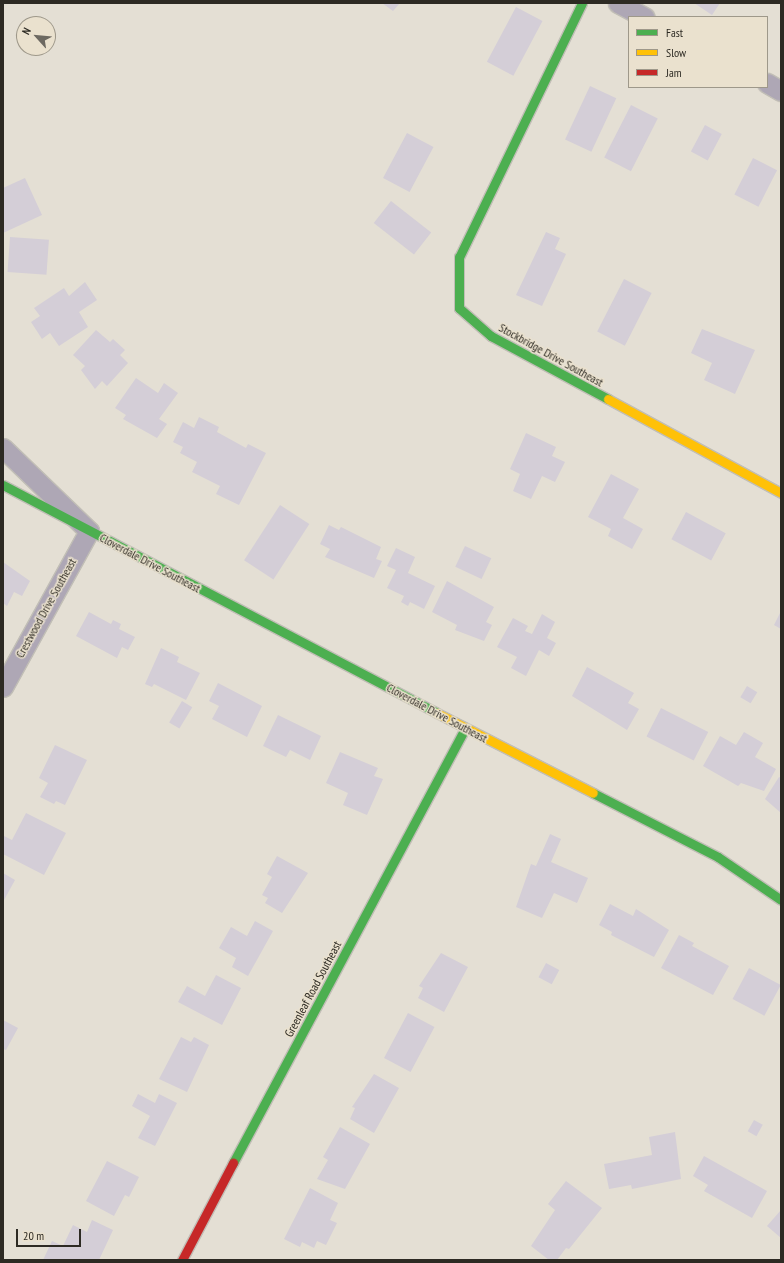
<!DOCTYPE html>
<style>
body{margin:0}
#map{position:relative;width:784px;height:1263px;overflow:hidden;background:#e4dfd4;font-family:"PT Sans Narrow",sans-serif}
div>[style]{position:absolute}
.building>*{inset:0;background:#d4ced7;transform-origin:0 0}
.roads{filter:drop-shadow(1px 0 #c1beb6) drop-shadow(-1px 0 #c1beb6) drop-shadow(0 1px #c1beb6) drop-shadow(0 -1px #c1beb6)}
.street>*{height:19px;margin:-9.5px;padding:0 9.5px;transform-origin:9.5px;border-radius:9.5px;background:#aea7b5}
.fast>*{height:9px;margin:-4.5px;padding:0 4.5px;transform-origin:4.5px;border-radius:4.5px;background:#4caf50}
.slow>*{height:9px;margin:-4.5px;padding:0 4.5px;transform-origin:4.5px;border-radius:4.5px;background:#ffc107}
.jam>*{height:9px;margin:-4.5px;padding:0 4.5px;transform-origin:4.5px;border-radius:4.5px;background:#c62828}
span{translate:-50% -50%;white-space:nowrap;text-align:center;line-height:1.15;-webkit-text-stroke:3px #eae1ce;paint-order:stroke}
.street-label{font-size:12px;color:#2d2a23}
.frame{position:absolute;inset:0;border:4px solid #2d2a23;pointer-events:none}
.legend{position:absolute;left:628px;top:16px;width:140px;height:72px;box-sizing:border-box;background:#eae1ce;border:1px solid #9e988a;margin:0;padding:5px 7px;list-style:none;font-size:12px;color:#2d2a23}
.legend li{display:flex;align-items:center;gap:8px;height:20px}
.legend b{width:20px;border:1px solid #9e988a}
.north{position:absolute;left:16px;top:16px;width:40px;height:40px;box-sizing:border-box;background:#eae1ce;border:1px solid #9e988a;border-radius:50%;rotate:297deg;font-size:11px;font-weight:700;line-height:16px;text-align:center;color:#2d2a23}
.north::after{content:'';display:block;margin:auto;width:14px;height:18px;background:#6d6961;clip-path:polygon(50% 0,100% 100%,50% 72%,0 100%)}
.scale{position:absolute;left:16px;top:1229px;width:65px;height:18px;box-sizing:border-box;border:2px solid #2d2a23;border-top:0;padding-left:5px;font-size:12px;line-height:14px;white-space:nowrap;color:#2d2a23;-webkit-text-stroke:3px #eae1ce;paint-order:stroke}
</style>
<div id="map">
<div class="building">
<i style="clip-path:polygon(382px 3px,400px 3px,393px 11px)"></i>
<i style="clip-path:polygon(694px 3px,720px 3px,712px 15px)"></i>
<i style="left:516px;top:7px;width:30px;height:62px;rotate:28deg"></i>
<i style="left:590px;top:86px;width:29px;height:59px;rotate:25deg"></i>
<i style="left:631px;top:105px;width:30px;height:59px;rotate:27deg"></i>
<i style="left:705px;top:125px;width:19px;height:30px;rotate:28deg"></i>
<i style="left:407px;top:133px;width:30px;height:51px;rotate:28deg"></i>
<i style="left:753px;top:158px;width:27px;height:41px;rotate:27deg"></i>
<i style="clip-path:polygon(25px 178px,42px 215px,3px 233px,3px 188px)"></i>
<i style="left:391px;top:201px;width:51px;height:28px;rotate:38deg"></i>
<i style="clip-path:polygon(546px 232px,560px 238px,555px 249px,566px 254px,542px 306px,516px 295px)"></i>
<i style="left:10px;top:237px;width:39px;height:35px;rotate:4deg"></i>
<i style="left:624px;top:279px;width:31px;height:59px;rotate:27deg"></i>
<i style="clip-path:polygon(85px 282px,97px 300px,79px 312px,88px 327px,59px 346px,50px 333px,42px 339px,31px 322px,40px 316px,34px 308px,64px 288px,69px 296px)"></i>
<i style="clip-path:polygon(702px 329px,755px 350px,735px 394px,704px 380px,712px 363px,691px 353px)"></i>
<i style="clip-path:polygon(96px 330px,110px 342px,113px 339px,125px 350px,120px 355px,128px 363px,107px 386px,102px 381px,95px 389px,81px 370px,85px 366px,73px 355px)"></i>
<i style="clip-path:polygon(136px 378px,158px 393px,164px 383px,178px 393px,159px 419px,167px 424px,157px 438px,123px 419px,126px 415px,115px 408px)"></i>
<i style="clip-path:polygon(199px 417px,219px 427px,217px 432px,246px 448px,248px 444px,266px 453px,239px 505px,216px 494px,220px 486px,192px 472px,197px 462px,180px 453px,183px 447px,173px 442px,183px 422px,194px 428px)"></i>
<i style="clip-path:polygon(526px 433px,556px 447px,552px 456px,565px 462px,555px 482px,542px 476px,531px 499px,513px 491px,520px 474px,510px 469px)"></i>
<i style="clip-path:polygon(611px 474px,639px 489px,623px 518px,643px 529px,632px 549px,608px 536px,611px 529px,588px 517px)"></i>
<i style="left:280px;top:505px;width:35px;height:66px;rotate:33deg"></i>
<i style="left:686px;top:512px;width:45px;height:31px;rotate:28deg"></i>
<i style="clip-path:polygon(329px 525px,339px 530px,341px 527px,381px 547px,376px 559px,382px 561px,374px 578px,325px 557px,330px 549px,320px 544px)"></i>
<i style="left:465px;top:546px;width:29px;height:23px;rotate:25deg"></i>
<i style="clip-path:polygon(396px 548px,415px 557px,408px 573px,435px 586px,424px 609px,410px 602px,408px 606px,401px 602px,404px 596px,387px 588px,396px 570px,387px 566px)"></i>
<i style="clip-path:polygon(3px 562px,30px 581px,22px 596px,14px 592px,7px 606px,3px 603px)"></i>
<i style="clip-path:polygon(447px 581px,494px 607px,486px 622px,492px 625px,484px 641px,455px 630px,457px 625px,432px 612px)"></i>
<i style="clip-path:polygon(781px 611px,781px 629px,774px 625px)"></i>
<i style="clip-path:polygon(89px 612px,111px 624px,113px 620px,121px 624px,119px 629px,135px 637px,128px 650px,122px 647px,117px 658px,76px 636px)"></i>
<i style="clip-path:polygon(542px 614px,555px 622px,547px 638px,556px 643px,549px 656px,539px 650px,526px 676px,511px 668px,517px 657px,497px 647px,513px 618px,528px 626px,525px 631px,532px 634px)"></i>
<i style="clip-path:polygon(161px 648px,179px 657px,177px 662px,200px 673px,186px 700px,154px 684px,152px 687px,145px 684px)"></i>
<i style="clip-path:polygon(587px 667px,634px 693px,628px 703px,639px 709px,627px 730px,572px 696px)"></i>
<i style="clip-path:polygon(218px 683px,262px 706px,247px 737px,212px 719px,219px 706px,209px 701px)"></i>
<i style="left:747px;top:686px;width:12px;height:13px;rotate:31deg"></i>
<i style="left:182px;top:701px;width:12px;height:25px;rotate:31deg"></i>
<i style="left:661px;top:708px;width:53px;height:32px;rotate:27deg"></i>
<i style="clip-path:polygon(278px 715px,321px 736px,310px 760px,290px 750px,286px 757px,263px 746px)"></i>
<i style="clip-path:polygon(744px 732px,763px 743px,755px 757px,776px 769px,764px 791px,741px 783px,738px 786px,703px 766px,720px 736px,736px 745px)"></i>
<i style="clip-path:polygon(55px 745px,87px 760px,65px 805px,56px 801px,54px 804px,40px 797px,48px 783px,39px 778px)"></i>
<i style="clip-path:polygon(340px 752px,378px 768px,374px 776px,383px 779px,367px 815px,343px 805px,348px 793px,326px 783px)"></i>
<i style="clip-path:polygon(779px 777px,781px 778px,781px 813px,765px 799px)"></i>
<i style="clip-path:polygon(26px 813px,66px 833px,44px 875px,3px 854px,4px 836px,12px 840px)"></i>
<i style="clip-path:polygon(550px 834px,561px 839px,551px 862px,588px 878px,577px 903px,554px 893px,542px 918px,516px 907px,531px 864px,536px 866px)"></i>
<i style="clip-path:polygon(277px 856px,308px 873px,282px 913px,265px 903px,268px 898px,262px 895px,272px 877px,267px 874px)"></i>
<i style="clip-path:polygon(3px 873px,15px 880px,3px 902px)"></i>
<i style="clip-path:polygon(610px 904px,633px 916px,636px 909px,669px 930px,654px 957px,611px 935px,612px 932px,599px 925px)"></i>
<i style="clip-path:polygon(255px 921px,273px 931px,248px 976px,232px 967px,236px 958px,219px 948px,231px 927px,247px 936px)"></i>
<i style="clip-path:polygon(679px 935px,694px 943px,692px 946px,729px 966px,713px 995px,661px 968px)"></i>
<i style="clip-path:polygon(441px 953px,468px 967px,444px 1012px,418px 998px,423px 988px,419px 986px)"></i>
<i style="left:546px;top:963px;width:15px;height:16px;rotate:28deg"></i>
<i style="left:749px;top:968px;width:36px;height:35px;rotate:28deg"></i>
<i style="clip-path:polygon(216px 975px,241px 988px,222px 1025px,178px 1002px,187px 986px,205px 996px)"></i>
<i style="left:408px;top:1013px;width:30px;height:51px;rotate:28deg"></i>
<i style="clip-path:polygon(3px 1020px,18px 1028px,6px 1050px,3px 1049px)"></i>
<i style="clip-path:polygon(181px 1037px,191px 1042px,194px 1037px,209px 1045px,187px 1092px,159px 1079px)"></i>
<i style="clip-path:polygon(374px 1074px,399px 1088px,374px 1133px,350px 1119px,355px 1108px,352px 1107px)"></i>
<i style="clip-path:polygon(138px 1094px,155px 1103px,159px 1094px,177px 1103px,155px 1146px,138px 1138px,150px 1116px,132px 1106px)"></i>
<i style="left:754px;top:1120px;width:10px;height:13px;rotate:29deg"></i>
<i style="clip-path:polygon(340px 1127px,370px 1144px,345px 1189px,317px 1179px,328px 1160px,323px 1157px)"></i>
<i style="clip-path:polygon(675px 1132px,681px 1179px,632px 1189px,631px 1185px,609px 1189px,604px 1164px,652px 1155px,649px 1137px)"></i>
<i style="clip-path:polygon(704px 1156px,767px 1191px,752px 1218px,704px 1191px,708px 1185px,693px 1176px)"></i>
<i style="clip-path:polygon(107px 1161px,139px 1177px,129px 1197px,125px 1195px,114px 1216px,86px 1201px)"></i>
<i style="clip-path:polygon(566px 1181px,602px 1208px,569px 1249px,566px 1248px,557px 1260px,549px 1260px,531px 1246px,555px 1210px,548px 1204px)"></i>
<i style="clip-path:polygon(310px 1188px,338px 1203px,330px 1220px,337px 1223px,326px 1245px,317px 1241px,314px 1248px,302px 1242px,300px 1247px,284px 1239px)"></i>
<i style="clip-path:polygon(781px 1210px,781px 1238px,767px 1226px)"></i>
<i style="clip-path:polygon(92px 1220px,113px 1230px,99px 1260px,43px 1260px,52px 1241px,63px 1246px,73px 1225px,87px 1232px)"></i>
</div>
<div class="roads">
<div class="street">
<i style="left:618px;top:3px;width:30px;rotate:28deg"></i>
<i style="left:767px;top:83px;width:16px;rotate:30deg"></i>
<i style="left:3px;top:448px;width:120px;rotate:44deg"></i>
<i style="left:89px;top:531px;width:178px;rotate:118.9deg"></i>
</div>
<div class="fast">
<i style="left:582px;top:3px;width:282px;rotate:115.8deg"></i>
<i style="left:459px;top:257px;width:51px;rotate:90deg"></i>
<i style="left:459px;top:308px;width:43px;rotate:41.2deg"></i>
<i style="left:491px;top:336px;width:133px;rotate:28.3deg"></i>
<i style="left:3px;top:485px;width:490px;rotate:27.7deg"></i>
<i style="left:593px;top:793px;width:140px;rotate:27.1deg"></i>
<i style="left:718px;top:857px;width:76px;rotate:34.3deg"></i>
<i style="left:233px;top:1163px;width:493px;rotate:-61.9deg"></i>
</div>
<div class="slow">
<i style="left:608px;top:399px;width:197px;rotate:28.5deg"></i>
<i style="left:437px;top:713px;width:175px;rotate:27.1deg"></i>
</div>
<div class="jam">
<i style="left:182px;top:1260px;width:110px;rotate:-62.3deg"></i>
</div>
</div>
<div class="street-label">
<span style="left:551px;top:355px;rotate:29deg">Stockbridge Drive Southeast</span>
<span style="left:150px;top:563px;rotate:28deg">Cloverdale Drive Southeast</span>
<span style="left:46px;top:608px;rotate:-61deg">Crestwood Drive Southeast</span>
<span style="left:437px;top:713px;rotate:28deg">Cloverdale Drive Southeast</span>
<span style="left:313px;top:989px;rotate:-62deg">Greenleaf Road Southeast</span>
</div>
<div class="frame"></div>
<ul class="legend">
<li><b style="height:5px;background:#4caf50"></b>Fast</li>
<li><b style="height:5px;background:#ffc107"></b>Slow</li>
<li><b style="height:5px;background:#c62828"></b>Jam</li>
</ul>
<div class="north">N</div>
<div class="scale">20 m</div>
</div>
